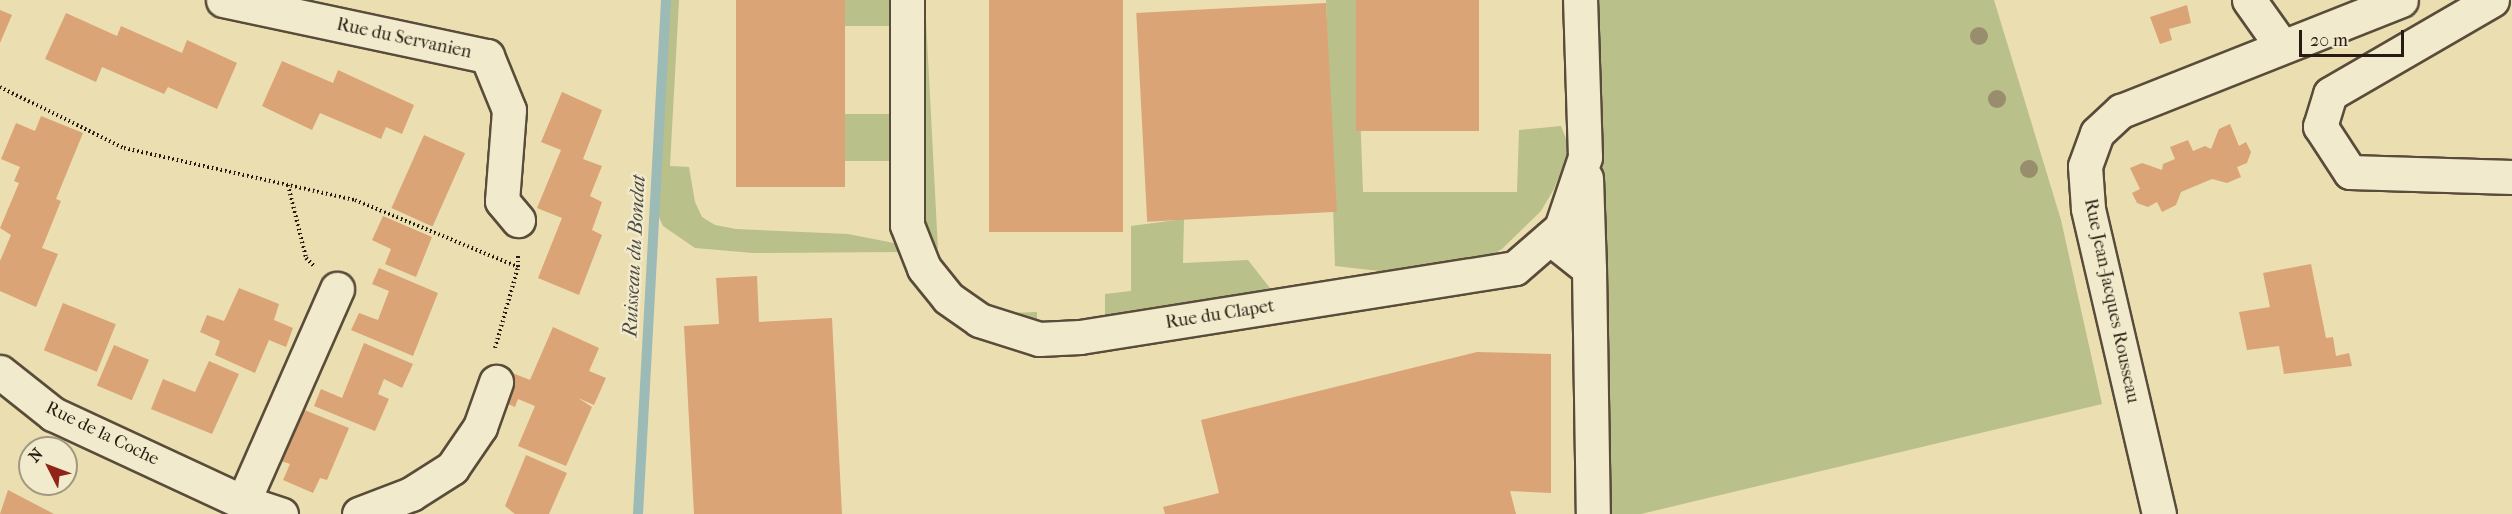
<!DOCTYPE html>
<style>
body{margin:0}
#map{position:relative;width:2512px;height:514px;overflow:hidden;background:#ebdeb1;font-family:"IM FELL French Canon",serif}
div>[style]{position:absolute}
.green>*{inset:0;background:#bac089;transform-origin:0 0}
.stream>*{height:10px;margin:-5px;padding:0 5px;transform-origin:5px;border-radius:5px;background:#9cbab6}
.building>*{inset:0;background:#daa476;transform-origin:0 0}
.path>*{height:4px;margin-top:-2px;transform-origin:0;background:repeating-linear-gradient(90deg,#281c12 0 1.5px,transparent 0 4.5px)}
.roads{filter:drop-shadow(2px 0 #594c3a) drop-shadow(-2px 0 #594c3a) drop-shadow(0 2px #594c3a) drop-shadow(0 -2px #594c3a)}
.street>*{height:33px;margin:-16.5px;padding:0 16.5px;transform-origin:16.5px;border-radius:16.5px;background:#f2eacc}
.secondary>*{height:33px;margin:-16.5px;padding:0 16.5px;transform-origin:16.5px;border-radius:16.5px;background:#f2eacc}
.trees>*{width:18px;height:18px;margin:-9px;border-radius:50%;background:#988e6d}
span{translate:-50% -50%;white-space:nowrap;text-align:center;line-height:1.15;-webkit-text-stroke:5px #f2eacc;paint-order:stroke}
.street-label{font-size:18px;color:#281c12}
.water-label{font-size:20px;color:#4b4b43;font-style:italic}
.north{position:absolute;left:18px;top:436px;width:60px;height:60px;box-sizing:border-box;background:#f2eacc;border:2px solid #a19882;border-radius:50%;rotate:312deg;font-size:16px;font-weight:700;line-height:24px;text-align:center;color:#281c12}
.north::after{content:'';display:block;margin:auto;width:21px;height:27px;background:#8f2418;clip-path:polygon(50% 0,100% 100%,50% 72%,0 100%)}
.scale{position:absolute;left:2299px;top:30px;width:105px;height:27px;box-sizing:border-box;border:3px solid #281c12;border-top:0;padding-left:8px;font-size:18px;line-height:21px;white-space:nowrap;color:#281c12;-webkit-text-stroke:4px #f2eacc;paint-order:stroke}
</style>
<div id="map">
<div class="green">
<i style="clip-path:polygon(664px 0,679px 0,670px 166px,689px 167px,695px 202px,702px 217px,715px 225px,736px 229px,848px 234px,899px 244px,901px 252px,753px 253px,695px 248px,663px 226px,654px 206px)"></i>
<i style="left:845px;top:0;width:49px;height:26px"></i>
<i style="clip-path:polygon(919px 0,925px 0,938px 250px,921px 221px)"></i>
<i style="clip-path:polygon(1326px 0,1356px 0,1363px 192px,1517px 192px,1519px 130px,1561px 126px,1568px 144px,1567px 155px,1554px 189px,1541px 211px,1502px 249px,1484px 259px,1424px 276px,1335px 266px)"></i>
<i style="clip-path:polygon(1599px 0,1994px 0,2061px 220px,2102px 404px,1641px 514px,1610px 514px)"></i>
<i style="left:890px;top:114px;width:47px;height:49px;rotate:90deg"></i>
<i style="clip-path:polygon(1184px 219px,1183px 263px,1248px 260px,1276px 296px,1105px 321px,1091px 328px,1029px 327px,1012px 313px,1037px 312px,1037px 325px,1105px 321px,1105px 294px,1131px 291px,1131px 226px)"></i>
</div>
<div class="stream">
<i style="left:638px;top:514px;width:515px;rotate:-86.88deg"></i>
</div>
<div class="building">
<i style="left:736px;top:0;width:109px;height:187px"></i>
<i style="left:989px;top:0;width:134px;height:232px"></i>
<i style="left:1356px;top:0;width:123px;height:131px"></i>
<i style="left:1326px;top:3px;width:209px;height:190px;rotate:87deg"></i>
<i style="clip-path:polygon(2187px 5px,2191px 23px,2169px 29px,2172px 40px,2160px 44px,2150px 17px)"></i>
<i style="clip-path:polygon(0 10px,12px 15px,0 43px)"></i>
<i style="clip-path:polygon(66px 13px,117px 36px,121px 26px,182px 53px,187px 40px,237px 63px,217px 109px,168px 87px,164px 94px,102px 67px,96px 82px,45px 59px)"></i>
<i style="clip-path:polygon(282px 61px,333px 83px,338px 70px,414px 105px,402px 134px,386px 127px,381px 139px,320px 113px,312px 130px,262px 106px)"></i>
<i style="clip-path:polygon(562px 92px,602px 110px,583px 159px,602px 166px,590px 196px,602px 202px,592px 230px,602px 235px,579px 295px,538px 278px,562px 218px,537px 208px,561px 150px,541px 142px)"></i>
<i style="clip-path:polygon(41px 116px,83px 133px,56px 199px,61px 201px,42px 248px,58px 254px,36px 307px,0 291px,0 261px,11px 235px,0 228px,19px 183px,14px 181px,20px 167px,1px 159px,16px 123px,35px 131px)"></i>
<i style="clip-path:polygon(2230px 124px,2239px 146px,2246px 142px,2251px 152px,2247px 163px,2237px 167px,2241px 177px,2227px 183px,2212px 179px,2181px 192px,2176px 205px,2162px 212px,2157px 202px,2148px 207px,2137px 203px,2132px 193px,2140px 189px,2130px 168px,2142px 163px,2162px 170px,2163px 164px,2175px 159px,2170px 147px,2188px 140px,2193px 151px,2205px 146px,2211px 149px,2219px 129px)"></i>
<i style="left:424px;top:135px;width:45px;height:80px;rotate:24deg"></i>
<i style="clip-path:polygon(383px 216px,432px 237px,416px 277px,385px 264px,391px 249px,372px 240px)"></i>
<i style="clip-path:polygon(2311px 264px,2326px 338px,2333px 337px,2336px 356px,2349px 353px,2352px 366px,2284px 374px,2279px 346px,2247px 350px,2239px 312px,2270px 307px,2263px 273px)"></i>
<i style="clip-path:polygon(379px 268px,438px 293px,413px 356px,351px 330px,359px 313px,378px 320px,389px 291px,372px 284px)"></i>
<i style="clip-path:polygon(757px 276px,759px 322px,832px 318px,842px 514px,694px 514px,684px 326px,719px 324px,716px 278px)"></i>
<i style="clip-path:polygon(239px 288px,279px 304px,274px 320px,293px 328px,286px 347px,269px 340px,255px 373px,215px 355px,220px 341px,200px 332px,207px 315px,224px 321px)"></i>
<i style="left:63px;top:303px;width:57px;height:51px;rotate:22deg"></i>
<i style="clip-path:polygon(553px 327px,599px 348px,589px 371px,606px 378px,594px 405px,578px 398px,592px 407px,566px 466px,518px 446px,535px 406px,518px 399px,515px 407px,498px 400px,510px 372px,530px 380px)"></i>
<i style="clip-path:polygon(364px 343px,413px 364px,402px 388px,384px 379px,378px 394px,389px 399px,375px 431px,314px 406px,321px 389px,342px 398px)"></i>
<i style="left:114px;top:345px;width:38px;height:44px;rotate:23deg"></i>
<i style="clip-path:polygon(1477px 352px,1551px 354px,1551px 493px,1510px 491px,1516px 514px,1165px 514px,1163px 507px,1219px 493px,1201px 420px)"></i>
<i style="clip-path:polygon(209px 361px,239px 374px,212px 434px,151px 409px,163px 379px,195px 392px)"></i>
<i style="clip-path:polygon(302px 409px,349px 428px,327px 480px,320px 478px,313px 493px,283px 480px,290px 464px,281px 461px)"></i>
<i style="clip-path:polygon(526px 455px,567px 473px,549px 514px,515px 514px,505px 506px)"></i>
<i style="clip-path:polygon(8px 490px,54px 514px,0 514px)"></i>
</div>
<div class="path">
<i style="left:0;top:87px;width:138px;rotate:26.2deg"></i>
<i style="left:124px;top:148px;width:237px;rotate:12.7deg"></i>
<i style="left:355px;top:200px;width:176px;rotate:22.3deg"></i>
<i style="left:288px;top:185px;width:75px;rotate:76.1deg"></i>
<i style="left:306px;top:258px;width:11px;rotate:45deg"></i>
<i style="left:495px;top:348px;width:84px;rotate:-74.1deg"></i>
<i style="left:518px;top:267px;width:14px;rotate:-90deg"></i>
</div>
<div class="roads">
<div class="street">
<i style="left:223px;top:0;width:270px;rotate:12deg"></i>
<i style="left:487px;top:56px;width:58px;rotate:67.8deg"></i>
<i style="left:509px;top:110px;width:91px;rotate:94.4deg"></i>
<i style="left:502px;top:201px;width:25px;rotate:50deg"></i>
<i style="left:907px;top:0;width:225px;rotate:90deg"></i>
<i style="left:907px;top:225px;width:46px;rotate:68.4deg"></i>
<i style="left:924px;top:268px;width:38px;rotate:51deg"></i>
<i style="left:948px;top:298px;width:38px;rotate:35deg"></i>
<i style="left:979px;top:320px;width:63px;rotate:17.6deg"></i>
<i style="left:1039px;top:339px;width:41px;rotate:-2.8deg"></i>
<i style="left:1080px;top:337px;width:440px;rotate:-9deg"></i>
<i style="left:1515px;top:268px;width:61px;rotate:-41deg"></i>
<i style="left:1561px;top:228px;width:75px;rotate:-71.3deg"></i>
<i style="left:1585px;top:157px;width:157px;rotate:-91.8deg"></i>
<i style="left:2249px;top:0;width:55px;rotate:54.6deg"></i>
<i style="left:2492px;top:0;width:187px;rotate:149.9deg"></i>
<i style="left:2330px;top:94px;width:34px;rotate:107deg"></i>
<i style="left:2320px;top:126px;width:55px;rotate:56.9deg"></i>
<i style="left:2350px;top:172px;width:162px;rotate:1.8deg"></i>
<i style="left:1586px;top:178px;width:91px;rotate:88.1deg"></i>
<i style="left:1550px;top:238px;width:50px;rotate:38.5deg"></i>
<i style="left:1589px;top:269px;width:245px;rotate:89.1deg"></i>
<i style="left:0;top:372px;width:68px;rotate:38.4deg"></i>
<i style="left:53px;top:414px;width:209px;rotate:24.9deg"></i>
<i style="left:243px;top:502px;width:40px;rotate:18deg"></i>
<i style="left:243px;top:502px;width:233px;rotate:-66.2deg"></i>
<i style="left:359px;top:514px;width:56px;rotate:-21deg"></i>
<i style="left:411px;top:494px;width:49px;rotate:-32.4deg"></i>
<i style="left:452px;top:468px;width:50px;rotate:-55.7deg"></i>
<i style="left:480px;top:427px;width:48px;rotate:-70.4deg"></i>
</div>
<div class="secondary">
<i style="left:2159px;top:514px;width:314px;rotate:-103.1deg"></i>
<i style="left:2088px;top:208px;width:42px;rotate:-94.1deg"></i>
<i style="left:2085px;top:166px;width:35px;rotate:-70deg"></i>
<i style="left:2097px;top:133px;width:33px;rotate:-43deg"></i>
<i style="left:2121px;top:111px;width:301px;rotate:-21.6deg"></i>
</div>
</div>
<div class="trees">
<i style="left:1979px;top:36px"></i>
<i style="left:1997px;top:99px"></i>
<i style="left:2029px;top:169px"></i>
</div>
<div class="street-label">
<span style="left:404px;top:39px;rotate:12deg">Rue du Servanien</span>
<span style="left:2111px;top:301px;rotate:78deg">Rue Jean-Jacques Rousseau</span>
<span style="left:1220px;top:315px;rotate:-9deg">Rue du Clapet</span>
<span style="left:102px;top:434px;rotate:26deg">Rue de la Coche</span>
</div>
<div class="water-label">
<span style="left:634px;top:256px;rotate:-87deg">Ruisseau du Bondat</span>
</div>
<div class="north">N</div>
<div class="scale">20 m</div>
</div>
